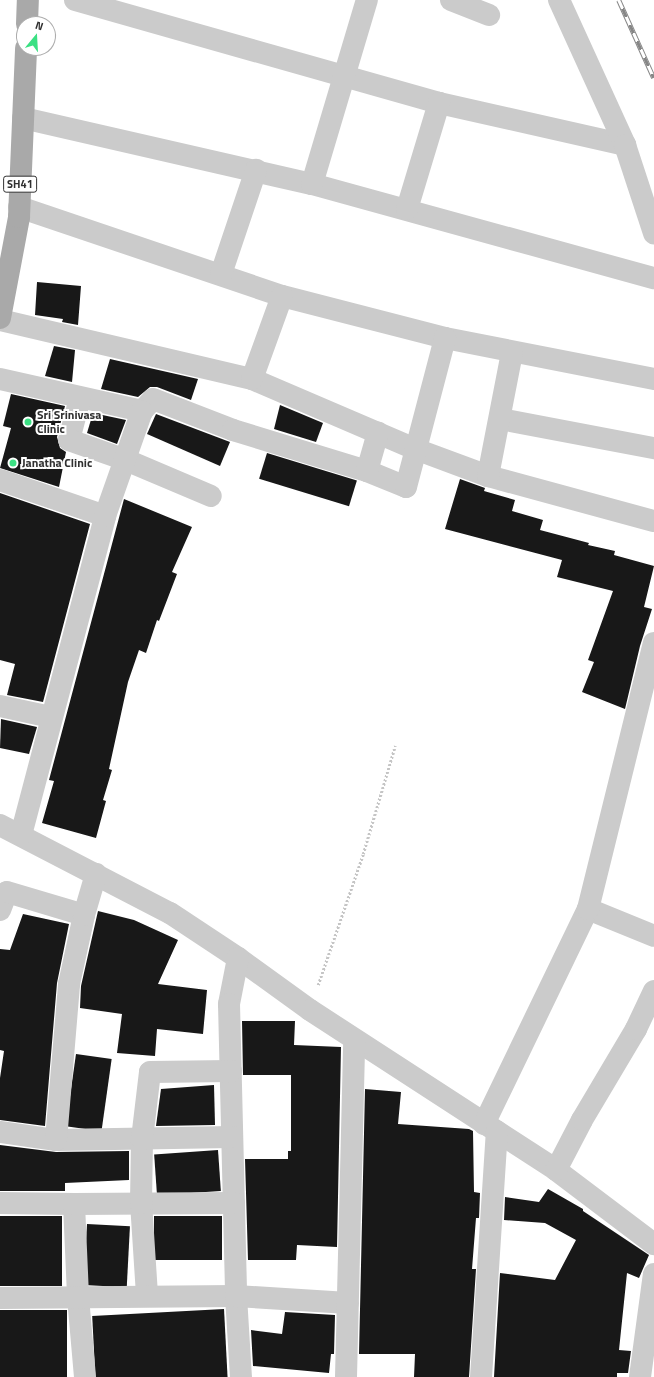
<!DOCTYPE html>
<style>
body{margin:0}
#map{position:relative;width:654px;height:1377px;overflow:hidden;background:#fff;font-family:"Titillium Web",sans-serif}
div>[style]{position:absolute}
.building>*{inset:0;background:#181818;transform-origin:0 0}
.path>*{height:2.5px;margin-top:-1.25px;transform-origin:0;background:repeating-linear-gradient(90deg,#c5c5c5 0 2px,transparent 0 4px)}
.minor>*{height:22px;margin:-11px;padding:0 11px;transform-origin:11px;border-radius:11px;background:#cbcbcb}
.primary>*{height:22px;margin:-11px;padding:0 11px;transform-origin:11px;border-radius:11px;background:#a9a9a9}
.rail>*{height:4.5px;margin-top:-2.25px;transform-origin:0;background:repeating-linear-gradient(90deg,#fff 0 9px,#868686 0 18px);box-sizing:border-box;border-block:1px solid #868686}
.dots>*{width:11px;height:11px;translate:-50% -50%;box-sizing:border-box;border:2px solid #fff;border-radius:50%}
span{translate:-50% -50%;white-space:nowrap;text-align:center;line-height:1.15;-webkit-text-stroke:4px #fff;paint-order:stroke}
.shield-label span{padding:1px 3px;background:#fff;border:1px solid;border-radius:3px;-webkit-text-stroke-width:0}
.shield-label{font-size:11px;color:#313131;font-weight:700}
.poi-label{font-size:12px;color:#313131;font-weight:700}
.left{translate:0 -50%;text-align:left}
.north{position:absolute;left:16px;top:16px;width:40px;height:40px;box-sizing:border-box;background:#fff;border:1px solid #adadad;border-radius:50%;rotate:18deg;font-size:11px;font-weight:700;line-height:16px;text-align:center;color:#313131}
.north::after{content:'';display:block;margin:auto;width:14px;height:18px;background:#3be083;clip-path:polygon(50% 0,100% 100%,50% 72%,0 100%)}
</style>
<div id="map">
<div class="building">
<i style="clip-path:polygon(37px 282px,81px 286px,78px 325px,62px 322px,63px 319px,35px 315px)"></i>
<i style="clip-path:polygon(54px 346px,75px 350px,72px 382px,45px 376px)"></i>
<i style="clip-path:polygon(110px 359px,198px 379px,191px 400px,157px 387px,150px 387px,138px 397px,101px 389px)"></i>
<i style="clip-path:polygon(11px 394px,65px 406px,57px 437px,60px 448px,66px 452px,59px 487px,0 468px,11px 428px,3px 426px)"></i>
<i style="clip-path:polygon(280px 405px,323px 423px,316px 442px,274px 429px)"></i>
<i style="clip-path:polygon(93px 413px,126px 420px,117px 444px,87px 433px)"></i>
<i style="clip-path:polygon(156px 414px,230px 442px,220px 466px,147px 434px)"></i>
<i style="left:267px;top:453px;width:94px;height:27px;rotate:17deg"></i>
<i style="clip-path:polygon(460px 479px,485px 488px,484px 491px,515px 500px,512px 511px,543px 520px,540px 530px,589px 543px,588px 545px,615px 551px,614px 555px,654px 566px,644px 607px,652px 609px,640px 646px,625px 709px,582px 692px,594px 662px,588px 660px,613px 591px,557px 577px,562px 560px,445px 529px)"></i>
<i style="clip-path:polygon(0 493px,90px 524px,43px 702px,7px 695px,15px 664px,0 660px)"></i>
<i style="clip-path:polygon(124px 499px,192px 527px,172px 572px,177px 574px,159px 621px,157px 620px,146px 653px,139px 650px,128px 682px,109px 769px,112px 770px,103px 800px,106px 801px,96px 838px,42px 823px,54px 781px,49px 780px)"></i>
<i style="clip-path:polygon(1px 719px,37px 727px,29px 754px,0 748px)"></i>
<i style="clip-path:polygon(98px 911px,134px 920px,178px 940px,158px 984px,207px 990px,203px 1034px,157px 1029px,155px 1056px,117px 1053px,122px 1014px,80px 1008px,81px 986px)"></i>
<i style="clip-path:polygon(23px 914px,69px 924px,57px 983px,45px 1126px,0 1120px,0 1078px,4px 1051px,0 1050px,0 949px,10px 950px)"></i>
<i style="clip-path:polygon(242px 1021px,295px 1021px,294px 1045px,341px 1047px,337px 1247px,297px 1245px,296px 1260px,248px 1260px,245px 1159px,288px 1159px,288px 1151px,291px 1151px,291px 1075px,243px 1075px)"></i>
<i style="left:76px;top:1054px;width:36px;height:73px;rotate:8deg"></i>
<i style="clip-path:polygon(214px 1085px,215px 1125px,156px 1126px,161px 1089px)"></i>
<i style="clip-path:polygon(365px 1089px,401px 1092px,398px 1124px,469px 1129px,473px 1131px,474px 1192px,480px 1193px,479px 1218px,476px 1218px,472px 1269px,476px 1269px,469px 1377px,414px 1377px,415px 1354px,359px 1354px)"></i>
<i style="clip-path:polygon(0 1145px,56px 1152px,129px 1151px,129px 1180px,65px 1183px,65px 1191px,0 1191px)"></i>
<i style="left:218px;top:1150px;width:41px;height:64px;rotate:86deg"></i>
<i style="clip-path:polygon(548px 1189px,583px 1209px,583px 1211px,649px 1255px,639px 1278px,627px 1273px,619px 1350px,631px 1351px,628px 1373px,617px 1373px,617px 1377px,494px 1377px,500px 1273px,555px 1280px,576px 1240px,545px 1223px,504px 1220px,505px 1197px,539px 1202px)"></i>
<i style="left:0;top:1216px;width:62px;height:70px"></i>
<i style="left:154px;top:1216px;width:68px;height:44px"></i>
<i style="left:87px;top:1224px;width:43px;height:61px;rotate:3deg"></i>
<i style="left:224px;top:1309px;width:68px;height:132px;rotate:87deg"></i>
<i style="left:0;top:1310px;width:67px;height:67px"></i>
<i style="clip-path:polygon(285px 1312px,335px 1315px,334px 1354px,331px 1354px,329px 1373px,253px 1366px,251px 1330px,282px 1334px)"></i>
</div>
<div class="path">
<i style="left:318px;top:985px;width:139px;rotate:-71deg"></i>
<i style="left:363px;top:854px;width:113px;rotate:-73.5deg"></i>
</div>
<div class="minor">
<i style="left:75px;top:0;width:378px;rotate:15.8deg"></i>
<i style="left:439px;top:103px;width:191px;rotate:12.7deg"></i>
<i style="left:451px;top:0;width:41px;rotate:21.5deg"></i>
<i style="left:559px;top:0;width:159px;rotate:65.5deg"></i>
<i style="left:625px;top:145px;width:93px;rotate:71.8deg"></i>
<i style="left:23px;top:118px;width:296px;rotate:12.9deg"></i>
<i style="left:312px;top:184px;width:355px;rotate:15.4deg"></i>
<i style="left:312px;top:184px;width:192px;rotate:-73.4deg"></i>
<i style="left:19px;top:207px;width:278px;rotate:18.7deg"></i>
<i style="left:282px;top:296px;width:168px;rotate:14.4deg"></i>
<i style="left:445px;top:338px;width:213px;rotate:11.1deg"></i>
<i style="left:407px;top:209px;width:111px;rotate:-73.2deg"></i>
<i style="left:221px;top:274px;width:110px;rotate:-71.4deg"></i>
<i style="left:0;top:320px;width:259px;rotate:13.2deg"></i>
<i style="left:252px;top:379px;width:181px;rotate:23.2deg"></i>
<i style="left:418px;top:450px;width:75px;rotate:20.4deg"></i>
<i style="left:488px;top:476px;width:172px;rotate:15.2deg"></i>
<i style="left:0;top:379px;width:146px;rotate:12.7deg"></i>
<i style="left:142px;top:411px;width:16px;rotate:-47deg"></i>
<i style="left:153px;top:399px;width:86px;rotate:21.2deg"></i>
<i style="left:233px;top:430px;width:140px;rotate:17deg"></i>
<i style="left:367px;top:471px;width:42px;rotate:22.3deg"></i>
<i style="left:406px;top:487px;width:154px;rotate:-75.3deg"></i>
<i style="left:252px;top:379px;width:88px;rotate:-70.1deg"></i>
<i style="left:80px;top:398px;width:43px;rotate:104.7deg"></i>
<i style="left:69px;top:440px;width:60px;rotate:19.3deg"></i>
<i style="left:126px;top:460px;width:92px;rotate:23deg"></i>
<i style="left:500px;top:419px;width:157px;rotate:10.7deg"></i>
<i style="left:367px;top:471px;width:40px;rotate:-74deg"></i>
<i style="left:488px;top:476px;width:126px;rotate:-79deg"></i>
<i style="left:0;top:480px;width:111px;rotate:18.9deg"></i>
<i style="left:0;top:706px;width:52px;rotate:12.2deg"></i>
<i style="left:0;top:825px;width:191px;rotate:27.4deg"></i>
<i style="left:170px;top:913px;width:82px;rotate:33.5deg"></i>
<i style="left:238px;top:958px;width:89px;rotate:35.8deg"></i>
<i style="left:310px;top:1010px;width:293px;rotate:33deg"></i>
<i style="left:556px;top:1170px;width:123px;rotate:37.1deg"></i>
<i style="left:21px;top:835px;width:330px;rotate:-75.2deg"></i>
<i style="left:105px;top:516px;width:111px;rotate:-70.6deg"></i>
<i style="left:588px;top:909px;width:71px;rotate:22.2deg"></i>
<i style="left:0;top:910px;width:19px;rotate:-69deg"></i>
<i style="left:7px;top:892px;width:80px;rotate:16.6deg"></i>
<i style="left:238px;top:958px;width:47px;rotate:101.1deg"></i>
<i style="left:229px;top:1004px;width:292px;rotate:88.6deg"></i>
<i style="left:236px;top:1296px;width:81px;rotate:86.5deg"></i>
<i style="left:484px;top:1124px;width:239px;rotate:-64.2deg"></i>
<i style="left:588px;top:909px;width:274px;rotate:-76.1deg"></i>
<i style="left:0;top:1132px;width:57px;rotate:8.1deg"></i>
<i style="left:56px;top:1140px;width:176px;rotate:-1deg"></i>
<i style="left:56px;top:1140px;width:157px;rotate:-85.2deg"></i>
<i style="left:69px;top:984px;width:71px;rotate:-77.7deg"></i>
<i style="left:84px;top:915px;width:43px;rotate:-73.7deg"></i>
<i style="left:556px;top:1170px;width:56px;rotate:-62.5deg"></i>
<i style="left:582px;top:1120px;width:106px;rotate:-59.3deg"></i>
<i style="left:636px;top:1029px;width:42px;rotate:-64.7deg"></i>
<i style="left:0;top:1203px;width:74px;rotate:0.8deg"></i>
<i style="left:74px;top:1204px;width:93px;rotate:87.5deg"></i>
<i style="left:78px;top:1297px;width:80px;rotate:85deg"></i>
<i style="left:74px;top:1204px;width:160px;rotate:-0.4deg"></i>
<i style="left:147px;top:1295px;width:92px;rotate:-93.7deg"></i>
<i style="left:141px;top:1203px;width:64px;rotate:-89.1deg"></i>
<i style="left:142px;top:1139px;width:67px;rotate:-83.2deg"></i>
<i style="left:150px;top:1072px;width:81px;rotate:-0.7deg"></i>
<i style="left:0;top:1298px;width:236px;rotate:-0.5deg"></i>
<i style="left:236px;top:1296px;width:112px;rotate:3.6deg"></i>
<i style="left:346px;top:1377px;width:337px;rotate:-88.6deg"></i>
<i style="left:481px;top:1377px;width:246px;rotate:-86.3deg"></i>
<i style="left:640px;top:1377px;width:104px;rotate:-82.3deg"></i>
</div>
<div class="primary">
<i style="left:27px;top:24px;width:24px;rotate:-88deg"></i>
<i style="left:0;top:318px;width:103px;rotate:-79.3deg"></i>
<i style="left:19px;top:217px;width:169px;rotate:-87.6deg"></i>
</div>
<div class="rail">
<i style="left:619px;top:0;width:85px;rotate:65.8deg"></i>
</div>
<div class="dots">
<i style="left:28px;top:422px;background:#3be083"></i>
<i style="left:13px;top:463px;background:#3be083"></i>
</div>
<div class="shield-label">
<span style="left:20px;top:184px">SH41</span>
</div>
<div class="poi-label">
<span class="left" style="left:37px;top:422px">Sri Srinivasa<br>Clinic</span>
<span class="left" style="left:22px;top:463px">Janatha Clinic</span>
</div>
<div class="north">N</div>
</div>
